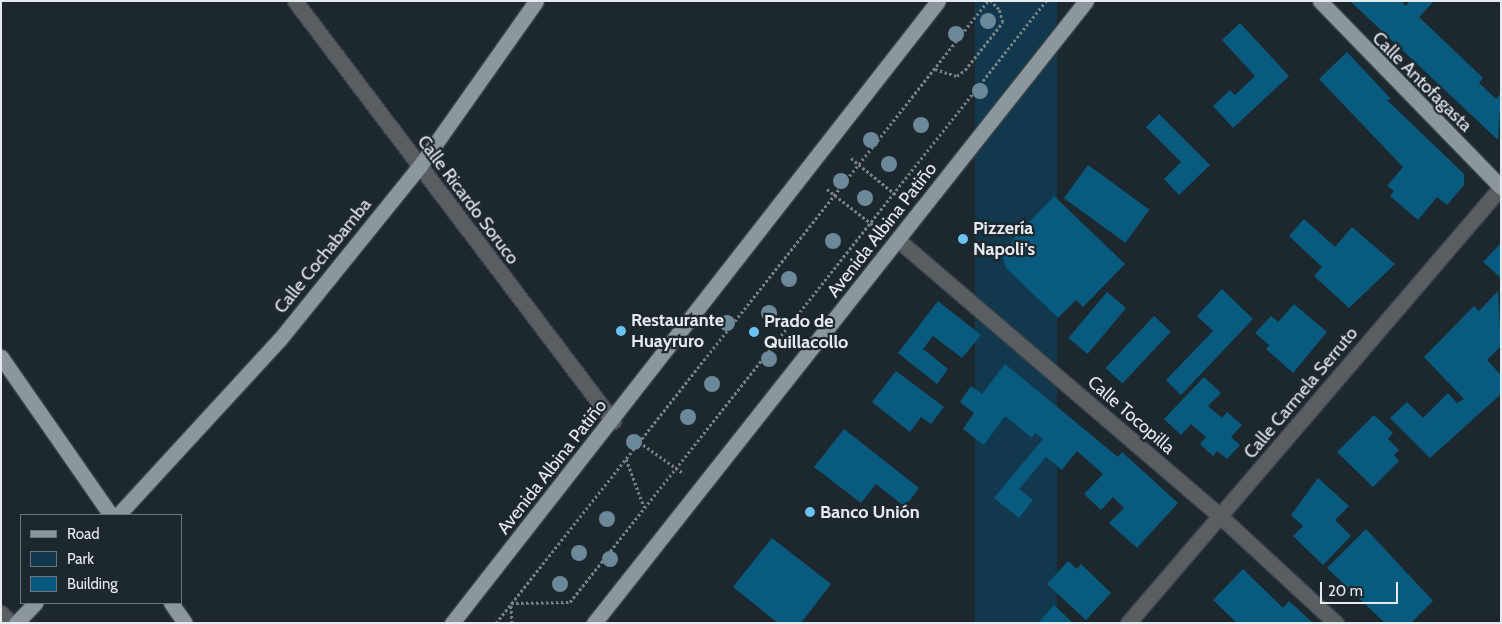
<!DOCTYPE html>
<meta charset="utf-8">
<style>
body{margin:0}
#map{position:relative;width:1502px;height:624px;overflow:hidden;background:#1d282e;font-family:Cabin,sans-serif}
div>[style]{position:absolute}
.green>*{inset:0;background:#11384d;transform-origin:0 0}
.building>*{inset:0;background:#085b7f;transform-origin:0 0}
.path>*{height:3px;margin-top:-1.5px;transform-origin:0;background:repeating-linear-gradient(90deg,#788186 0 2.5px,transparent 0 5px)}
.roads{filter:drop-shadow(1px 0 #394349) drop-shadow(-1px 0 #394349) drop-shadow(0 1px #394349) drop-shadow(0 -1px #394349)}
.minor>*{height:15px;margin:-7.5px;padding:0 7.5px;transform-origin:7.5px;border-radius:7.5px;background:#595e62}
.major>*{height:15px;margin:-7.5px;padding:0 7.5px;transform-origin:7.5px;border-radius:7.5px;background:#8c969d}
.trees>*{width:16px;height:16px;margin:-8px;border-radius:50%;background:#6c899a}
.dots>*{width:14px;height:14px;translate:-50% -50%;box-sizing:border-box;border:2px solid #1d282e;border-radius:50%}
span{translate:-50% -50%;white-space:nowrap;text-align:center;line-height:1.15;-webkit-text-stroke:4.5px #1d282e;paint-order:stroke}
.street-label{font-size:18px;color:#e5ecf0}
.poi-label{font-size:18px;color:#e5ecf0;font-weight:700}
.left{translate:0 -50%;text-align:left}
.frame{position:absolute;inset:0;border:2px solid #e5ecf0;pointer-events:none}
.legend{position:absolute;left:20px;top:514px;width:162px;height:90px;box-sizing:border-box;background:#1d282e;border:1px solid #6d767c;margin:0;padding:6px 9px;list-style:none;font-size:15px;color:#e5ecf0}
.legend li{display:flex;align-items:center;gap:10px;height:25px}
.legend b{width:25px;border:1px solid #6d767c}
.scale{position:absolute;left:1320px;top:582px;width:78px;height:22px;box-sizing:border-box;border:2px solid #e5ecf0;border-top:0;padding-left:6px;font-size:15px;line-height:18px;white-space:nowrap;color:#e5ecf0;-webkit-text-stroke:4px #1d282e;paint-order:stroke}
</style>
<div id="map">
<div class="green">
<i style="left:975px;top:1px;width:82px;height:792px"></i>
</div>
<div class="building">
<i style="clip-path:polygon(1350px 1px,1401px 1px,1406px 6px,1410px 1px,1434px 1px,1419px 17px,1483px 78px,1479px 83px,1496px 99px,1501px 93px,1498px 140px)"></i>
<i style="clip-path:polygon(1240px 23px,1289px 76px,1233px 128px,1213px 106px,1230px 90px,1235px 95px,1255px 76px,1222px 40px)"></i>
<i style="clip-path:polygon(1347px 52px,1391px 99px,1387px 100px,1464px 174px,1464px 185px,1447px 205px,1437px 197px,1418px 220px,1390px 196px,1394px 191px,1387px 186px,1403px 167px,1319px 79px)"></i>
<i style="clip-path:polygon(1159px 114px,1210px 165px,1179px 195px,1164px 179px,1181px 162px,1146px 127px)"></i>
<i style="left:1088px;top:165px;width:76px;height:41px;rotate:36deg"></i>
<i style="clip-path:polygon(1054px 196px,1125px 264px,1083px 307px,1076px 300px,1058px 318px,1006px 268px,1003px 258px,1014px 238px)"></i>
<i style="clip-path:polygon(1304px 219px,1335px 247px,1352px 227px,1395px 264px,1349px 308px,1314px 276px,1322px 267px,1289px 236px)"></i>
<i style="clip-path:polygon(1501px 243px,1501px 278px,1483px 262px)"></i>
<i style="clip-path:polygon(1222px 289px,1253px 319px,1181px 395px,1166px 380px,1213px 331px,1197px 316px)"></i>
<i style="clip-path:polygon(1498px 291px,1501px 346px,1487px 360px,1501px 375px,1501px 394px,1430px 458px,1390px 418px,1407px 402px,1423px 418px,1448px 393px,1457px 403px,1464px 399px,1424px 357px,1474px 306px,1479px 311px)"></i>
<i style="left:1107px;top:292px;width:25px;height:60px;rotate:40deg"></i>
<i style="clip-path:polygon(938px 301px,981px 335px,962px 358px,933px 336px,923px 349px,948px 369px,937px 384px,898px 353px)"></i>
<i style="clip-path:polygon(1294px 304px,1327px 332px,1293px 373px,1266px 349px,1269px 345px,1255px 333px,1271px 316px,1278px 322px)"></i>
<i style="left:1154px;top:316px;width:23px;height:71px;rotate:43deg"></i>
<i style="clip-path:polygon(1005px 364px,1118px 457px,1122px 452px,1178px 503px,1137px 548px,1109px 523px,1124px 508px,1113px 497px,1101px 510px,1084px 494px,1103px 474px,1077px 451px,1062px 470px,1046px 457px,1019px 489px,1033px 500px,1019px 518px,994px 498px,1043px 439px,1035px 433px,1032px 438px,1005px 416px,984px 445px,963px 429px,974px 413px,960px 402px,971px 386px,982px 394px)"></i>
<i style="clip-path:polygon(896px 371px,944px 407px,931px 424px,921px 417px,910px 432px,872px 402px)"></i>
<i style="clip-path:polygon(1204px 377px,1221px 393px,1208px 406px,1222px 418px,1227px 412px,1242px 425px,1231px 437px,1240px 445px,1227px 459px,1217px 451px,1213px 456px,1200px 444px,1206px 437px,1191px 424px,1181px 435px,1164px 419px)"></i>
<i style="clip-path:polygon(1374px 415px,1393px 433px,1388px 439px,1399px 450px,1394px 455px,1399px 461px,1373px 487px,1337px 452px)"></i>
<i style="clip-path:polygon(844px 429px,919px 488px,905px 507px,876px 484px,861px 503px,814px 467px)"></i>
<i style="clip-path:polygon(1318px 478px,1349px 506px,1335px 520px,1351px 536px,1323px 565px,1293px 536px,1303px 526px,1291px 515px)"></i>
<i style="clip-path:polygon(1366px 529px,1433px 601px,1411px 623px,1385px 623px,1327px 568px)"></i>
<i style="clip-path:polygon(772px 538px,831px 584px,801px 623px,778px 623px,733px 587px)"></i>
<i style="clip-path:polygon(1068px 561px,1077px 569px,1081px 564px,1111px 593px,1086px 620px,1047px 584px)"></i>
<i style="clip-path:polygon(1243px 569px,1283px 608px,1289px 601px,1313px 623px,1237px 623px,1213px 600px)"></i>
<i style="clip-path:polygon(1054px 605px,1073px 623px,1038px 623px)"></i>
</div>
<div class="path">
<i style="left:935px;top:69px;width:23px;rotate:18deg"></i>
<i style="left:957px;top:76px;width:10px;rotate:-37deg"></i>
<i style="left:965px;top:70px;width:61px;rotate:-51.6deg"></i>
<i style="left:1003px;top:22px;width:14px;rotate:-107deg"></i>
<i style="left:999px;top:9px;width:11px;rotate:-135deg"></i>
<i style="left:851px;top:158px;width:65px;rotate:39.4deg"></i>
<i style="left:827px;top:189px;width:63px;rotate:38deg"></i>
<i style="left:631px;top:436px;width:65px;rotate:35.6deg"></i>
<i style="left:626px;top:459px;width:51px;rotate:69.4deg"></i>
<i style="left:496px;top:623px;width:793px;rotate:-51.66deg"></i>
<i style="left:512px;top:623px;width:20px;rotate:-93deg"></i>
<i style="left:511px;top:603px;width:59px;rotate:-1deg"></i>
<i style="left:570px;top:602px;width:767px;rotate:-51.62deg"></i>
</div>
<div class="roads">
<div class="minor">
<i style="left:295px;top:1px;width:527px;rotate:52.87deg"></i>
<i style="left:898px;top:240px;width:424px;rotate:40.6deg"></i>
<i style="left:1220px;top:516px;width:158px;rotate:42.7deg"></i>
<i style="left:1px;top:613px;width:14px;rotate:45deg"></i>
<i style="left:1128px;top:623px;width:574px;rotate:-49.45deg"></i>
</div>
<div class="major">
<i style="left:1320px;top:1px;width:260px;rotate:45.8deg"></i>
<i style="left:1px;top:357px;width:193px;rotate:55.2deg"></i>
<i style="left:118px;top:515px;width:239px;rotate:-47.4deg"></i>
<i style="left:280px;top:339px;width:221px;rotate:-51.1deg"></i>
<i style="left:419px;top:167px;width:203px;rotate:-54.8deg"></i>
<i style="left:171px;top:603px;width:24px;rotate:55deg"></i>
<i style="left:16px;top:623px;width:28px;rotate:-46deg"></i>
<i style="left:452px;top:623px;width:789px;rotate:-52deg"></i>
<i style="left:594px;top:623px;width:793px;rotate:-51.66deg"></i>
</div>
</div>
<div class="trees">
<i style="left:988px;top:21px"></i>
<i style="left:956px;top:34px"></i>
<i style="left:980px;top:91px"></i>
<i style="left:921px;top:125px"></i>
<i style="left:871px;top:140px"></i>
<i style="left:889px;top:164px"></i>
<i style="left:841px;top:181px"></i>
<i style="left:865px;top:198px"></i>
<i style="left:833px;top:241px"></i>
<i style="left:789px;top:279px"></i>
<i style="left:769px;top:313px"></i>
<i style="left:727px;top:323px"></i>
<i style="left:769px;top:359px"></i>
<i style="left:712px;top:384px"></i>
<i style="left:688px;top:417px"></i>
<i style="left:634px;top:442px"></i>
<i style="left:607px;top:519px"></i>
<i style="left:579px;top:553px"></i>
<i style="left:610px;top:559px"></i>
<i style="left:560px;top:584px"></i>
</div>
<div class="dots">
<i style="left:963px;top:239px;background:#6cc3f2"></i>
<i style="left:621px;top:331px;background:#6cc3f2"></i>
<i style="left:754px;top:332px;background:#6cc3f2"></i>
<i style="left:810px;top:512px;background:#6cc3f2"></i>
</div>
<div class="street-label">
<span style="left:1422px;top:82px;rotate:45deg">Calle Antofagasta</span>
<span style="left:468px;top:200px;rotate:53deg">Calle Ricardo Soruco</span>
<span style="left:882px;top:230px;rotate:-52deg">Avenida Albina Patiño</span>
<span style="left:323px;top:256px;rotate:-51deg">Calle Cochabamba</span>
<span style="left:1301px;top:393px;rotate:-50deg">Calle Carmela Serruto</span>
<span style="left:1131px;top:415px;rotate:41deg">Calle Tocopilla</span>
<span style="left:552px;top:467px;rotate:-52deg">Avenida Albina Patiño</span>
</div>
<div class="poi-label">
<span class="left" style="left:973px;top:239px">Pizzería<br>Napoli's</span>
<span class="left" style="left:631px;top:331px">Restaurante<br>Huayruro</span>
<span class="left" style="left:764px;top:332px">Prado de<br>Quillacollo</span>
<span class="left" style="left:820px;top:512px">Banco Unión</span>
</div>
<div class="frame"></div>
<ul class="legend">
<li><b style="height:6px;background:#8c969d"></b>Road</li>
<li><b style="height:14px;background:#11384d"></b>Park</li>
<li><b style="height:14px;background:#085b7f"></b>Building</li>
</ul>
<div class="scale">20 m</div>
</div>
